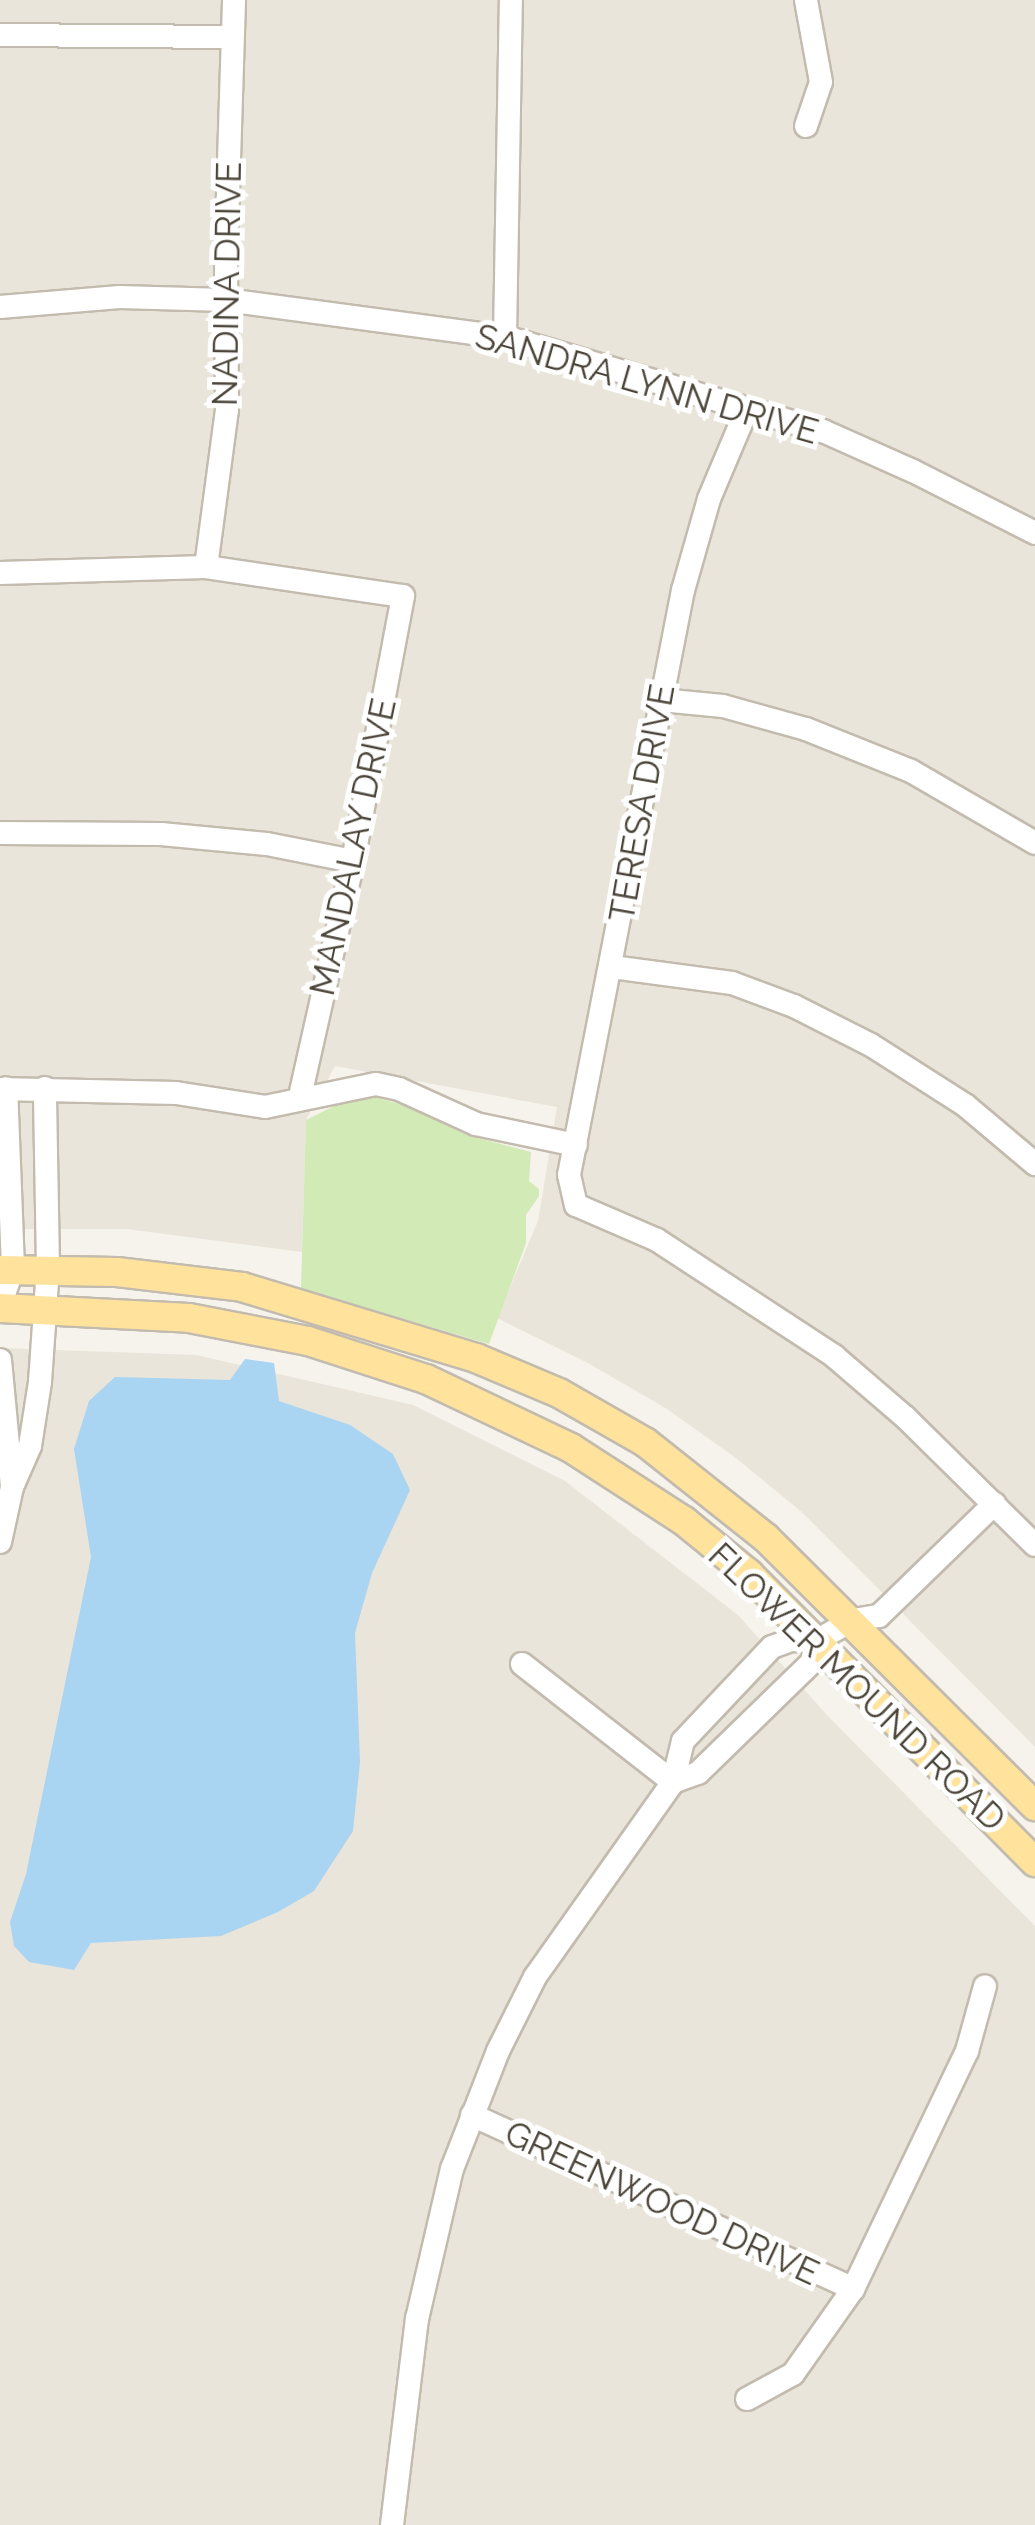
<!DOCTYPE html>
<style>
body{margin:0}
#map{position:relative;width:1035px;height:2525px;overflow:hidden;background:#f6f3ec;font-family:Raleway,sans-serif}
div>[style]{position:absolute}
.residential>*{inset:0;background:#eae5da}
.green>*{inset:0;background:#d2eab5}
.water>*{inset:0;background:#a9d4f2}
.roads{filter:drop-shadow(2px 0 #c2bbae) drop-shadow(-2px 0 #c2bbae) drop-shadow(0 2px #c2bbae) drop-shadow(0 -2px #c2bbae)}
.minor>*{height:22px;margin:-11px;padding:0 11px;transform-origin:11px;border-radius:11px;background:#fff}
.major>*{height:28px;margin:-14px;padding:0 14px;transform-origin:14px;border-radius:14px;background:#ffe39c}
span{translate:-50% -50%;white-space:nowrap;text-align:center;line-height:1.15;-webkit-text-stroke:10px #fff;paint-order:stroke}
.street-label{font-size:35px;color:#4b4439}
</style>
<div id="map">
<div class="residential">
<i style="clip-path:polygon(0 0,1035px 0,1035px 1747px,804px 1514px,736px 1458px,667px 1409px,588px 1363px,497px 1318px,538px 1221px,557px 1107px,335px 1066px,306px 1120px,302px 1252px,127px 1229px,0 1229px)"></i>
<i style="clip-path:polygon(0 1348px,196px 1355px,413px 1405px,565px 1481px,738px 1615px,826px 1714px,1035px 1926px,1035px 2525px,0 2525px)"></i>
</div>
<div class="green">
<i style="clip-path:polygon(360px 1093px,407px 1106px,467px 1135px,531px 1152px,529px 1181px,539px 1189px,539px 1196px,526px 1215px,526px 1243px,489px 1344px,301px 1289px,306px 1120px)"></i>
</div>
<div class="water">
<i style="clip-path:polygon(245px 1359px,274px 1363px,279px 1401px,350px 1425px,393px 1454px,410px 1490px,372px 1573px,355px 1633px,360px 1762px,353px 1831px,314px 1891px,278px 1912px,221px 1936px,91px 1943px,74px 1970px,29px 1962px,14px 1946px,10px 1922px,26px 1874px,91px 1557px,74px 1449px,89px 1401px,115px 1377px,230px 1380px)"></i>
</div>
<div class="roads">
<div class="minor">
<i style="left:0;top:35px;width:232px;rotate:0.5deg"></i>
<i style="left:806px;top:126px;width:46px;rotate:-71.2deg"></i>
<i style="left:821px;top:82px;width:83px;rotate:-100.4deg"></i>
<i style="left:0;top:307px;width:120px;rotate:-4.8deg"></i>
<i style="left:120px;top:297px;width:106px;rotate:1.6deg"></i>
<i style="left:226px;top:300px;width:281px;rotate:7.6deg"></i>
<i style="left:505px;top:337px;width:332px;rotate:16.5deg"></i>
<i style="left:823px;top:431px;width:98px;rotate:24deg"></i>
<i style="left:913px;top:471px;width:137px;rotate:26.9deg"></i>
<i style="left:505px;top:337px;width:337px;rotate:-89deg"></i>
<i style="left:747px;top:409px;width:98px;rotate:112.9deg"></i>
<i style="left:709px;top:499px;width:95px;rotate:105.9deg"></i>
<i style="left:683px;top:590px;width:596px;rotate:101.03deg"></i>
<i style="left:569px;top:1175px;width:31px;rotate:77deg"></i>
<i style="left:576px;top:1205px;width:88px;rotate:23.4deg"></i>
<i style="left:657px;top:1240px;width:212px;rotate:33.2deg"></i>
<i style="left:834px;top:1356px;width:94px;rotate:40.7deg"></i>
<i style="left:905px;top:1417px;width:182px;rotate:44.6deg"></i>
<i style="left:206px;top:567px;width:158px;rotate:-82.4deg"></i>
<i style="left:227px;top:410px;width:154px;rotate:-90.4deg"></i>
<i style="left:226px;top:256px;width:256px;rotate:-88.2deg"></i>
<i style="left:0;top:573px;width:206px;rotate:-1.7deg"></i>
<i style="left:206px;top:567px;width:199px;rotate:8.4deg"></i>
<i style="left:403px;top:596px;width:270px;rotate:100.7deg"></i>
<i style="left:353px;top:861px;width:242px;rotate:102.7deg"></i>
<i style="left:661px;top:700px;width:62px;rotate:5.5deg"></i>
<i style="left:723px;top:706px;width:86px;rotate:15.5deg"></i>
<i style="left:806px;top:729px;width:113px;rotate:21.8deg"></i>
<i style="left:911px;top:771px;width:143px;rotate:30.1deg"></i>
<i style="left:0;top:833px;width:161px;rotate:0.4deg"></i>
<i style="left:161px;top:834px;width:106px;rotate:5.4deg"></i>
<i style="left:267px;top:844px;width:88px;rotate:11.2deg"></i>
<i style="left:612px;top:967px;width:121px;rotate:7.6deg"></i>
<i style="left:732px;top:983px;width:66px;rotate:20.4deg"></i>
<i style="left:794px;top:1006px;width:86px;rotate:26.9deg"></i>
<i style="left:871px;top:1045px;width:112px;rotate:32.6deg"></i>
<i style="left:965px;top:1105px;width:92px;rotate:40.1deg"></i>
<i style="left:0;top:1089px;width:176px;rotate:1.3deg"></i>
<i style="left:176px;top:1093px;width:90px;rotate:8.9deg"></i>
<i style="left:265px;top:1107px;width:113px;rotate:-11.7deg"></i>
<i style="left:376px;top:1084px;width:24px;rotate:12deg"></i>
<i style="left:399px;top:1089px;width:85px;rotate:24.4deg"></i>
<i style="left:476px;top:1124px;width:102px;rotate:11.9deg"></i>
<i style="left:0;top:1306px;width:40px;rotate:-71.1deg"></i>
<i style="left:13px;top:1268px;width:180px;rotate:-92.2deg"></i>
<i style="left:0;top:1360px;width:127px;rotate:84.6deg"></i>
<i style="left:0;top:1542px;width:56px;rotate:-77.7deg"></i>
<i style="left:12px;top:1487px;width:45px;rotate:-66.3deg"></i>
<i style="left:30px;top:1446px;width:65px;rotate:-81.1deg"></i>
<i style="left:40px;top:1382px;width:114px;rotate:-86deg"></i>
<i style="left:48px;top:1268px;width:180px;rotate:-91deg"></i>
<i style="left:522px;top:1664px;width:192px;rotate:38deg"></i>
<i style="left:673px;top:1782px;width:27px;rotate:-20deg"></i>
<i style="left:698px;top:1773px;width:159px;rotate:-44.2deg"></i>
<i style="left:812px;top:1662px;width:21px;rotate:-79deg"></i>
<i style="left:472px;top:2115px;width:419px;rotate:24.5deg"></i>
<i style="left:747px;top:2399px;width:52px;rotate:-28.5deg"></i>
<i style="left:793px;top:2374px;width:104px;rotate:-54.8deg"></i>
<i style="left:853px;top:2289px;width:264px;rotate:-64.4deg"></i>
<i style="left:967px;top:2051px;width:67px;rotate:-74.5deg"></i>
<i style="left:392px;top:2525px;width:208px;rotate:-83.1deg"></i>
<i style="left:417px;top:2319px;width:154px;rotate:-76.9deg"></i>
<i style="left:452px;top:2169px;width:127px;rotate:-68.7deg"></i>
<i style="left:498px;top:2051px;width:83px;rotate:-63.4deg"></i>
<i style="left:535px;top:1977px;width:239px;rotate:-54.7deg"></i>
<i style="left:673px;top:1782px;width:42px;rotate:-76.3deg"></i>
<i style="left:683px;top:1741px;width:129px;rotate:-46.6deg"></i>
<i style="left:772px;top:1647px;width:20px;rotate:-20deg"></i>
<i style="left:791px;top:1640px;width:25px;rotate:2deg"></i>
<i style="left:816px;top:1641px;width:43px;rotate:-29.6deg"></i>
<i style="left:853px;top:1620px;width:26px;rotate:-9deg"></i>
<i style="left:879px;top:1616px;width:161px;rotate:-44.2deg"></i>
</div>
<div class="major">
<i style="left:0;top:1270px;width:117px;rotate:1deg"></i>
<i style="left:117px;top:1272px;width:126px;rotate:6.8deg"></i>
<i style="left:242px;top:1287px;width:245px;rotate:16.9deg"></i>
<i style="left:476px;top:1358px;width:90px;rotate:22.9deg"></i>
<i style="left:559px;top:1393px;width:99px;rotate:29.7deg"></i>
<i style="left:645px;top:1442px;width:154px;rotate:38.4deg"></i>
<i style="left:766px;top:1538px;width:380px;rotate:44.9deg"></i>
<i style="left:0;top:1308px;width:189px;rotate:3deg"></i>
<i style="left:189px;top:1318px;width:121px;rotate:10.9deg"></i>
<i style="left:308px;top:1341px;width:124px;rotate:17.9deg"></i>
<i style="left:426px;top:1379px;width:161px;rotate:25.4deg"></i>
<i style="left:571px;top:1448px;width:135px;rotate:32.9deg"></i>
<i style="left:684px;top:1521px;width:84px;rotate:39.2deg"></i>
<i style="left:749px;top:1574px;width:406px;rotate:45.2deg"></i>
</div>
</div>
<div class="street-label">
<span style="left:227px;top:284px;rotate:-89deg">NADINA DRIVE</span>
<span style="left:647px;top:384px;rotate:16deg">SANDRA LYNN DRIVE</span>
<span style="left:642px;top:803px;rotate:-80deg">TERESA DRIVE</span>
<span style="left:353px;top:847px;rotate:-78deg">MANDALAY DRIVE</span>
<span style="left:857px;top:1687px;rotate:44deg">FLOWER MOUND ROAD</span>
<span style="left:662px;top:2203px;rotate:25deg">GREENWOOD DRIVE</span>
</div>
</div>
